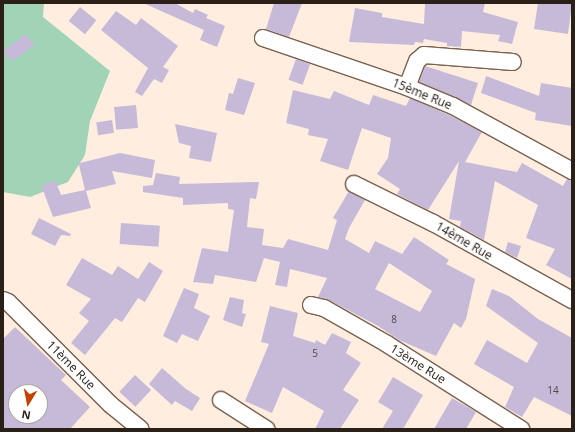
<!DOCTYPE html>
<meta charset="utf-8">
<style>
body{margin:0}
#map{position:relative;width:575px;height:432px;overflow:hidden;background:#ffede0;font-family:"Open Sans",sans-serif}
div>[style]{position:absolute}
.green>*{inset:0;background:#a1d4b6}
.building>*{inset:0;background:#c6bad8;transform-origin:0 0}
.roads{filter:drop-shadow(1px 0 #7a604e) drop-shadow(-1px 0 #7a604e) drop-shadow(0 1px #7a604e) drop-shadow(0 -1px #7a604e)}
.street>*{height:16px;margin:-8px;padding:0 8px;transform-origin:8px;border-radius:8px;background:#fff}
span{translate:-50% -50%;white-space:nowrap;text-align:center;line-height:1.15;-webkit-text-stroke:3.5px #fff;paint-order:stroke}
.number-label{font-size:10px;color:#524648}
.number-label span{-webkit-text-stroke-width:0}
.street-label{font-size:12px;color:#2b2018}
.frame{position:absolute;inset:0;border:4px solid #2b2018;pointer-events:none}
.north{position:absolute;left:8px;top:384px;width:40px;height:40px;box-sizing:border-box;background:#fff;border:1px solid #aaa6a3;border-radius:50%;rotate:190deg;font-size:11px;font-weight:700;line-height:16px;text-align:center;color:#2b2018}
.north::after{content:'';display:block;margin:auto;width:14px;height:18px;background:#c74101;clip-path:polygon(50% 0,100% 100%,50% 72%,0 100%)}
</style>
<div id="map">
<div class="green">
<i style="clip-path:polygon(3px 3px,44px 3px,43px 17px,110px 71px,90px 121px,85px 155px,68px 182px,30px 197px,3px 192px)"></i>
</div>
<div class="building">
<i style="clip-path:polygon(143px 3px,175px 3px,193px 13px,195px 9px,208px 15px,206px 18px,225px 26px,217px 47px,200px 40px,204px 30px)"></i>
<i style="clip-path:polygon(274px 3px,302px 3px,289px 37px,266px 29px)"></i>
<i style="clip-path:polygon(425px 3px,485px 3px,483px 12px,518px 22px,512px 44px,498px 41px,500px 35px,462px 31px,461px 47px,447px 46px,447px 43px,424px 39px,423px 43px,415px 42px,414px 45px,349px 42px,355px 8px,382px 13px,382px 17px,424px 24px)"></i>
<i style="clip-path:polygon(538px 3px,572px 3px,568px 34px,534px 29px)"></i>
<i style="left:80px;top:7px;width:21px;height:18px;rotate:39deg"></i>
<i style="clip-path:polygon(116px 11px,136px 25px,141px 18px,178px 46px,163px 67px,169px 70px,162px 83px,154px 79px,142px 96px,135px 92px,148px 68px,101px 30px)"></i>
<i style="left:26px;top:34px;width:14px;height:28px;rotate:54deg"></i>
<i style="left:296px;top:59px;width:15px;height:22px;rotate:20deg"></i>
<i style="clip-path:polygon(425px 66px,478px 83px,471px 105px,419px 82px)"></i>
<i style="clip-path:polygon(486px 76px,539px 96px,541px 83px,572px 88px,572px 126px,535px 120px,536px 113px,481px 93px)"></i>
<i style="clip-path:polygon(238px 78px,255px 83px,244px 115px,225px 110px,229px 93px,233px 94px)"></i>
<i style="clip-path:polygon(293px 90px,330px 99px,334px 91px,369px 105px,373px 95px,406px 106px,410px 98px,449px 115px,482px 132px,465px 162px,517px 172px,522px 163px,563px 186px,567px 179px,572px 180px,572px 279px,546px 265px,555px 249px,526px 238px,538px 205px,495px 181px,484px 240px,460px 227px,461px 221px,449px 219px,459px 161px,428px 210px,397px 194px,400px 189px,377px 174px,388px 158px,391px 138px,362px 128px,348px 170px,320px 161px,328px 139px,308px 135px,309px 129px,286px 123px)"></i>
<i style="left:136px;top:105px;width:23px;height:22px;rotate:85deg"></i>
<i style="left:112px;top:120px;width:13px;height:16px;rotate:81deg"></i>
<i style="clip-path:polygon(175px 124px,217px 133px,211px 162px,189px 158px,191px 146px,179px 143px)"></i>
<i style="clip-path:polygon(120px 153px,155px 160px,152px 178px,112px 171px,116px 184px,86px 191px,91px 208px,53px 217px,41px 185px,55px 180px,61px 195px,85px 190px,79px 165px,76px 164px)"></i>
<i style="clip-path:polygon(evenodd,156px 173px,180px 177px,179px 184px,259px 182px,256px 199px,250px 198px,247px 227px,264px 229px,262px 245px,283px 248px,288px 239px,328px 250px,337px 220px,333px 218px,349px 191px,365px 200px,349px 228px,345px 239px,369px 253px,375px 241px,402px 254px,414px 237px,449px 260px,446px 264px,475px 279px,466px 319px,461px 328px,454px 323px,436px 356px,399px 340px,378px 326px,329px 300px,318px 297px,327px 278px,290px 269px,287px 287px,275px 285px,280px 262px,264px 258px,256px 282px,215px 275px,213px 284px,193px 282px,202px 248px,228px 252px,234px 210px,228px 209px,228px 203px,183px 205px,183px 198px,143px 192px,143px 186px,153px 185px,156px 173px,389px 263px,432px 291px,420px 312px,375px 289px,389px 263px)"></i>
<i style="clip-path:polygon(39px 218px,71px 234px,70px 236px,61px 235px,55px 246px,31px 234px)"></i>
<i style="left:121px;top:223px;width:39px;height:21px;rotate:4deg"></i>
<i style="clip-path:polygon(508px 242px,521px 246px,517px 258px,505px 252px)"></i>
<i style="clip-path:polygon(82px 258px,112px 275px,118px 266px,138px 279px,149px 262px,163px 271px,145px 302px,138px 298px,122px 322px,115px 318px,85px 355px,71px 343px,89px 321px,79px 313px,91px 299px,66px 285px)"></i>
<i style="clip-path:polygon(184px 288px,199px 294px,194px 308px,210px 316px,198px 341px,182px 334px,177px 343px,163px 336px)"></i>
<i style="clip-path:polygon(492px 289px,509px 296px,538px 319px,572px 338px,572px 416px,534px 397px,522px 417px,505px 407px,514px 387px,474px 364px,487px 340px,527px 363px,538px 343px,486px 306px)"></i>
<i style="clip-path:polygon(230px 297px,244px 300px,242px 313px,246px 314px,242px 327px,223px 320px)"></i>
<i style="clip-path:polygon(270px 306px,298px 313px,293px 336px,315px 343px,316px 340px,325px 345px,332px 333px,351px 342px,346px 353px,361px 363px,343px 390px,359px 400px,340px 429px,315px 429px,324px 411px,283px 387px,272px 413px,245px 401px,269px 344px,261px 342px)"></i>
<i style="clip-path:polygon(evenodd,15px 327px,66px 375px,61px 380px,90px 407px,70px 429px,3px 429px,3px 339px,15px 327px,16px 392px,40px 392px,40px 416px,16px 416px,16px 392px)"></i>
<i style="clip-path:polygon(162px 368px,186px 389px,200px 398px,192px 411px,175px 401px,172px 405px,149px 384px)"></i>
<i style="left:135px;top:375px;width:22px;height:23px;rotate:43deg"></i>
<i style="clip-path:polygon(393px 377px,423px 395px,403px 429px,382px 429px,393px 411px,378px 402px)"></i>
<i style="clip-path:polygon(452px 398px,476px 412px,466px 429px,434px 429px)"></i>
</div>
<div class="roads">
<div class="street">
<i style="left:263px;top:38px;width:152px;rotate:18.8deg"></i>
<i style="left:407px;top:87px;width:50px;rotate:22.4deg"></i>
<i style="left:453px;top:106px;width:136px;rotate:28.6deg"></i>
<i style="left:407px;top:87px;width:28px;rotate:-69deg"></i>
<i style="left:417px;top:61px;width:9px;rotate:-41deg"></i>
<i style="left:424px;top:55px;width:89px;rotate:4.5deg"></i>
<i style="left:354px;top:184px;width:88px;rotate:26.3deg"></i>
<i style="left:433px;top:223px;width:159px;rotate:29deg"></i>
<i style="left:3px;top:300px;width:5px;rotate:22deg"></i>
<i style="left:8px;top:302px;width:146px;rotate:45deg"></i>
<i style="left:111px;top:405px;width:38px;rotate:39deg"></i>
<i style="left:311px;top:305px;width:13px;rotate:13deg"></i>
<i style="left:324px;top:308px;width:73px;rotate:29.7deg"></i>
<i style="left:387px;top:344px;width:159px;rotate:32.4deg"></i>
<i style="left:221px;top:400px;width:54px;rotate:32.8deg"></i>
</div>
</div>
<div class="number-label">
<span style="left:394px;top:320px">8</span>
<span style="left:315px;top:354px">5</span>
<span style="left:553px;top:391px">14</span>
</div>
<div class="street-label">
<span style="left:422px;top:94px;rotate:22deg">15ème Rue</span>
<span style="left:464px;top:241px;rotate:30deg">14ème Rue</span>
<span style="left:418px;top:364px;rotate:32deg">13ème Rue</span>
<span style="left:71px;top:365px;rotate:45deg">11ème Rue</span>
</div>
<div class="frame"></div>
<div class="north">N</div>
</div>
